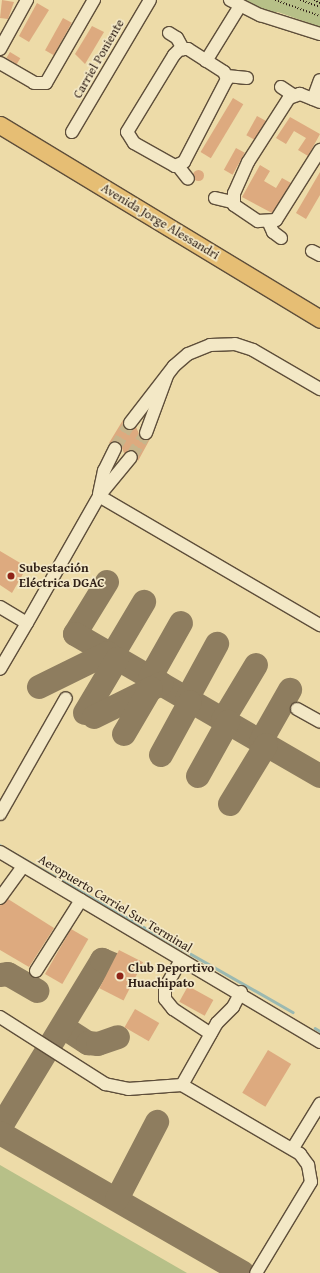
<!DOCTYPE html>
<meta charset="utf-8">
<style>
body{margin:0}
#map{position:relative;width:320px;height:1273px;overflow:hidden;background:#eddba8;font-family:"Gentium Book Plus",serif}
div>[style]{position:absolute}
.green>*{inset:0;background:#b7c088}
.stream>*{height:2.5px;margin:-1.25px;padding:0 1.25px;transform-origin:1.25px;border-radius:1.25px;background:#9bb9b1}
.taxiway>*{height:24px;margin:-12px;padding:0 12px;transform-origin:12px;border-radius:12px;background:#8e7d5f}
.building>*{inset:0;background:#ddaa7f;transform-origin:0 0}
.round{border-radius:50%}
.minor-tunnel>*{height:12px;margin-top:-6px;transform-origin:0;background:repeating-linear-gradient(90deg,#c7b58b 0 12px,transparent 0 18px)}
.path>*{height:1.5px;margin-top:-0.75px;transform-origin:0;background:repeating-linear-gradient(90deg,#2f1f16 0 1px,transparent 0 3px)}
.roads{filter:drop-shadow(1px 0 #5e4e3a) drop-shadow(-1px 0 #5e4e3a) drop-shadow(0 1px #5e4e3a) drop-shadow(0 -1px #5e4e3a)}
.minor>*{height:12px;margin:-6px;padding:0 6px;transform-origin:6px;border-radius:6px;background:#f3e8c6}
.highway>*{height:17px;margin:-8.5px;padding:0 8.5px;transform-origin:8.5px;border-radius:8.5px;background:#e6be74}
.dots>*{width:11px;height:11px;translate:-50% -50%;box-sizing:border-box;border:2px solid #f3e8c6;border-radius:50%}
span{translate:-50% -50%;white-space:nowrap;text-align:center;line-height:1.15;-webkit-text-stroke:3.5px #f3e8c6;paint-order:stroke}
.street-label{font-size:13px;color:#2f1f16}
.poi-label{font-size:13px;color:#2f1f16;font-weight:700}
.left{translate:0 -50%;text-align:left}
</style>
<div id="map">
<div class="green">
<i style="clip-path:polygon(244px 0,320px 0,320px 27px,278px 12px,267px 12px)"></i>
<i style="clip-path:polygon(0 1165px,187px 1273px,0 1273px)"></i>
</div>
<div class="stream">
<i style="left:0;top:845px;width:337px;rotate:29.7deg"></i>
<i style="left:315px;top:1028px;width:6px;rotate:31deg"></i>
</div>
<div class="taxiway">
<i style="left:107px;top:582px;width:61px;rotate:121.6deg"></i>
<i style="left:75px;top:634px;width:283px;rotate:30.1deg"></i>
<i style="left:112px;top:656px;width:63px;rotate:-59.3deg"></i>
<i style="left:150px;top:678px;width:63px;rotate:-60.6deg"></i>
<i style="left:39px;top:687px;width:77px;rotate:-26.2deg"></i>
<i style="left:187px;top:699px;width:63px;rotate:-61.4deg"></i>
<i style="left:85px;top:713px;width:63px;rotate:-59.3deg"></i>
<i style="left:94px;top:717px;width:75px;rotate:-26.2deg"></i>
<i style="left:223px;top:720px;width:64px;rotate:-59deg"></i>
<i style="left:124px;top:734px;width:53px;rotate:-59.6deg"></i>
<i style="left:261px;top:741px;width:59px;rotate:-60.4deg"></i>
<i style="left:161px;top:755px;width:60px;rotate:-61.3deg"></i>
<i style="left:198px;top:776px;width:62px;rotate:-60.9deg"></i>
<i style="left:230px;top:804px;width:69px;rotate:-58.6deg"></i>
<i style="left:0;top:975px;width:8px;rotate:-7deg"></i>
<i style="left:8px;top:974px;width:34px;rotate:30deg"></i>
<i style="left:63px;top:1027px;width:30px;rotate:33deg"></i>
<i style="left:88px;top:1043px;width:10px;rotate:6deg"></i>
<i style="left:98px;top:1044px;width:21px;rotate:-19deg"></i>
<i style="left:0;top:1128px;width:197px;rotate:-58.7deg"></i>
<i style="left:102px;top:960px;width:11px;rotate:22deg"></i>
<i style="left:0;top:1133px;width:280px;rotate:29.9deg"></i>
<i style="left:117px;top:1199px;width:87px;rotate:-62.5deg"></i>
</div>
<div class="building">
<i style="clip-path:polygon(2px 0,14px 2px,8px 19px,0 18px)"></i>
<i style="clip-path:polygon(37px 3px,49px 10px,29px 42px,19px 36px)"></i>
<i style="left:63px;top:18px;width:10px;height:37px;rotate:29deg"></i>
<i style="clip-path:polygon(92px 26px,104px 32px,85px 64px,75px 54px)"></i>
<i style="left:10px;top:52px;width:12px;height:7px;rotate:31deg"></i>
<i style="left:233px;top:98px;width:12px;height:63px;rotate:31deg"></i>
<i style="left:257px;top:116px;width:10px;height:22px;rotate:29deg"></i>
<i style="clip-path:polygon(290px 117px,320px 134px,308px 156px,298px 150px,306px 138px,294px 131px,286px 144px,276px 138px)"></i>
<i style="left:236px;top:148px;width:10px;height:25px;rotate:29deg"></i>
<i style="clip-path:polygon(260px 165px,270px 171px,264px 181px,276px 188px,282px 178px,291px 183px,272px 213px,242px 197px)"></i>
<i class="round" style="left:192.5px;top:169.5px;width:11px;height:11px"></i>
<i style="clip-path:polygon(320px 172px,320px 195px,306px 219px,296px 213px)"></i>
<i style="clip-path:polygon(123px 420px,126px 429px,136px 427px,141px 438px,150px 439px,138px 461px,135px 451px,124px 453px,119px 441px,109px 443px)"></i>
<i style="clip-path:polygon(0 551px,27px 567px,12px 593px,0 585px)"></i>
<i style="clip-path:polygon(8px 899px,54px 928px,29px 967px,0 950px,0 905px)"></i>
<i style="left:71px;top:929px;width:20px;height:52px;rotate:30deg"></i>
<i style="left:119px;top:950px;width:27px;height:43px;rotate:27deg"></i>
<i style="left:188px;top:986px;width:29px;height:18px;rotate:29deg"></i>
<i style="left:135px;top:1009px;width:28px;height:21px;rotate:30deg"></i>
<i style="left:268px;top:1050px;width:27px;height:50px;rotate:31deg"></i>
</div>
<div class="minor-tunnel">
<i style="left:115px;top:448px;width:29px;rotate:-59deg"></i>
<i style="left:131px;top:457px;width:28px;rotate:-58deg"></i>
</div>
<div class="path">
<i style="left:275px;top:0;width:48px;rotate:19.6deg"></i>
<i style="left:300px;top:0;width:21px;rotate:19deg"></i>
<i style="left:314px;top:0;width:7px;rotate:27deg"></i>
</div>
<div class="roads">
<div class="minor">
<i style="left:230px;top:0;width:34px;rotate:27deg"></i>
<i style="left:260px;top:15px;width:63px;rotate:17.6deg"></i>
<i style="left:169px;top:33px;width:9px;rotate:32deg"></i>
<i style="left:177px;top:38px;width:13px;rotate:61deg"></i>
<i style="left:0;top:49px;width:56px;rotate:-61.1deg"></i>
<i style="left:188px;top:49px;width:43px;rotate:32.6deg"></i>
<i style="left:224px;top:72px;width:8px;rotate:67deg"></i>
<i style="left:227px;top:79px;width:93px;rotate:117.4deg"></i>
<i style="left:184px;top:162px;width:10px;rotate:156deg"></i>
<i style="left:175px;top:166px;width:47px;rotate:-150.7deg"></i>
<i style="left:134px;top:143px;width:13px;rotate:-122deg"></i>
<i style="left:127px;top:132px;width:90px;rotate:-58.6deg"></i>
<i style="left:174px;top:55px;width:8px;rotate:-45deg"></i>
<i style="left:180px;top:49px;width:8px"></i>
<i style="left:206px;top:61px;width:65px;rotate:-58.3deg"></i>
<i style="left:0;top:63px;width:39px;rotate:30deg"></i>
<i style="left:34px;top:83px;width:12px"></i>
<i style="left:46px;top:83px;width:96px;rotate:-60deg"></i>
<i style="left:227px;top:76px;width:20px;rotate:6deg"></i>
<i style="left:281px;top:87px;width:14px;rotate:34deg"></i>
<i style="left:313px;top:99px;width:20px;rotate:-70deg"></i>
<i style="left:320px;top:102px;width:22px;rotate:-158deg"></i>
<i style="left:300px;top:94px;width:12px;rotate:160deg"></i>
<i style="left:289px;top:98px;width:76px;rotate:122.6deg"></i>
<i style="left:248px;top:162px;width:34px;rotate:114deg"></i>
<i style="left:234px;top:193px;width:12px;rotate:90deg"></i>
<i style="left:234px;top:205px;width:29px;rotate:34deg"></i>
<i style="left:258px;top:221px;width:18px;rotate:-3deg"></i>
<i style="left:276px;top:220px;width:83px;rotate:-57.8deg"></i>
<i style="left:72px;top:132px;width:153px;rotate:-59.4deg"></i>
<i style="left:178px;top:166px;width:16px;rotate:52deg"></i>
<i style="left:215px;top:198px;width:18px;rotate:13deg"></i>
<i style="left:269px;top:223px;width:10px;rotate:66deg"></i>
<i style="left:273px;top:232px;width:10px;rotate:37deg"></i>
<i style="left:312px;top:251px;width:9px;rotate:27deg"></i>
<i style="left:130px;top:423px;width:72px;rotate:-52.3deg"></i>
<i style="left:174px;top:366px;width:18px;rotate:-41deg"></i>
<i style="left:188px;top:354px;width:24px;rotate:-22deg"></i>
<i style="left:210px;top:345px;width:25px;rotate:-2deg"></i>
<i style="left:235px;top:344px;width:19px;rotate:18deg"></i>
<i style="left:253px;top:350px;width:78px;rotate:30.2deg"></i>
<i style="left:146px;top:433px;width:61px;rotate:-69.8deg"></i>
<i style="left:99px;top:494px;width:24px;rotate:-78deg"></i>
<i style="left:104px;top:471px;width:25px;rotate:-64deg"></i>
<i style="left:99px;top:496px;width:256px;rotate:30.3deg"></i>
<i style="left:0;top:607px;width:31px;rotate:31deg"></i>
<i style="left:27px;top:623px;width:53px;rotate:120.4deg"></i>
<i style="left:27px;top:623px;width:146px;rotate:-60.4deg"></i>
<i style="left:99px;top:496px;width:50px;rotate:-50.6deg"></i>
<i style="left:297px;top:709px;width:26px;rotate:29deg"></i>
<i style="left:0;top:814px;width:133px;rotate:-60.4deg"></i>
<i style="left:0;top:852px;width:372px;rotate:30.7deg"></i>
<i style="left:0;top:898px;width:39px;rotate:-54deg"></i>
<i style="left:181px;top:960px;width:32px;rotate:120deg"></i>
<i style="left:165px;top:988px;width:11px;rotate:90deg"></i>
<i style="left:165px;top:999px;width:13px;rotate:51deg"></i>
<i style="left:173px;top:1009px;width:45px;rotate:33.3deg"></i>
<i style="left:36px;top:971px;width:84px;rotate:-57.6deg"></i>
<i style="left:0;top:1017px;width:125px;rotate:32.5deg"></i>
<i style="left:105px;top:1084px;width:24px;rotate:12deg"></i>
<i style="left:128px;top:1089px;width:54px;rotate:-4.2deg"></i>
<i style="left:182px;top:1085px;width:137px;rotate:30.3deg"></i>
<i style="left:300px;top:1154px;width:14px;rotate:54deg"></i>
<i style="left:308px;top:1165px;width:17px;rotate:80deg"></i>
<i style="left:311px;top:1182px;width:106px;rotate:121.1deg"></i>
<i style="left:182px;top:1085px;width:71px;rotate:-60.6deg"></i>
<i style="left:217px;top:1023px;width:23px;rotate:-45deg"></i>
<i style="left:233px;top:1007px;width:17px;rotate:-62deg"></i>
<i style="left:293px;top:1148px;width:52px;rotate:-58.5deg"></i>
</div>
<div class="highway">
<i style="left:0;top:125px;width:374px;rotate:31.2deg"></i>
</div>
</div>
<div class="dots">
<i style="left:11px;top:576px;background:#8f2418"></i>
<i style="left:120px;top:976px;background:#8f2418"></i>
</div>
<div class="street-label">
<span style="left:99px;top:59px;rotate:-60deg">Carriel Poniente</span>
<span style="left:160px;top:222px;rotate:31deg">Avenida Jorge Alessandri</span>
<span style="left:115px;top:904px;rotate:31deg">Aeropuerto Carriel Sur Terminal</span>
</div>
<div class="poi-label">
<span class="left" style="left:19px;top:576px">Subestación<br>Eléctrica DGAC</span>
<span class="left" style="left:128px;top:976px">Club Deportivo<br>Huachipato</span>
</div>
</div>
